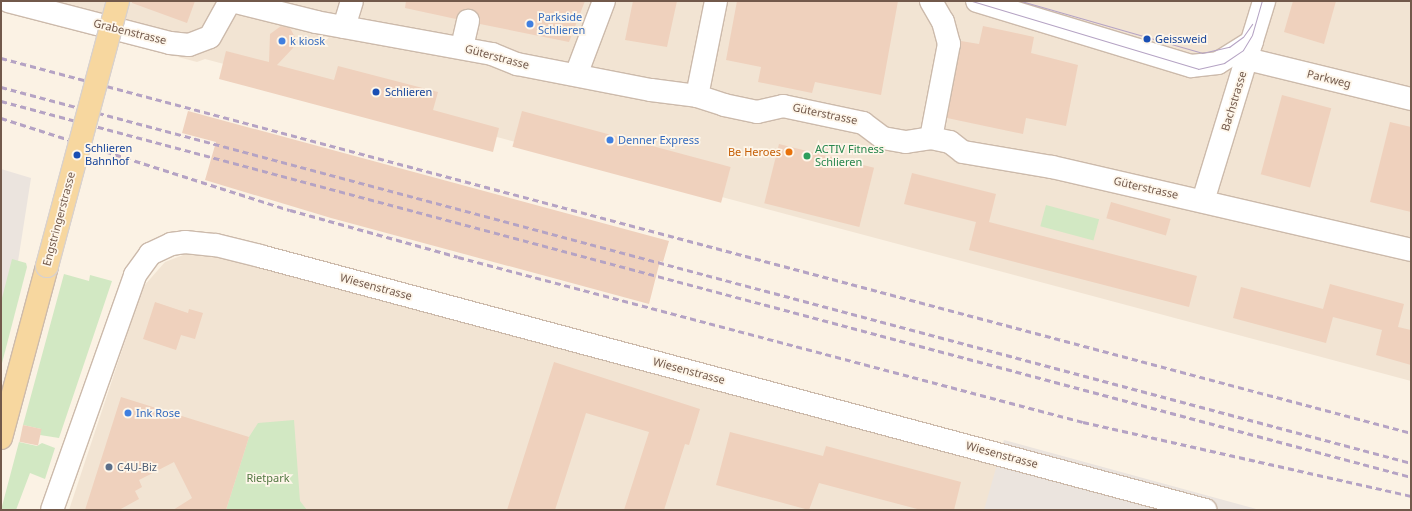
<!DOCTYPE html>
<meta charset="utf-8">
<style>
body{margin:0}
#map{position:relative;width:1412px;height:511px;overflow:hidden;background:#fbf2e4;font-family:"Noto Sans",sans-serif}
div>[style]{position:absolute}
.residential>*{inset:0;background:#f2e4d3}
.industrial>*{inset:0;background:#ebe4de}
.green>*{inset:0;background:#d2e8c3;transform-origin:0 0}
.building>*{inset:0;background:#efd1bd;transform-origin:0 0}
.roads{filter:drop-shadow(1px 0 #ccbaab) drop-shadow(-1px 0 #ccbaab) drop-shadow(0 1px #ccbaab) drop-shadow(0 -1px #ccbaab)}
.minor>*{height:22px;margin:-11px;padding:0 11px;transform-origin:11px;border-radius:11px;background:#fff}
.major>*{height:22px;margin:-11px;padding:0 11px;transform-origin:11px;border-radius:11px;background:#f7d79f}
.tram>*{height:1px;margin:-0.5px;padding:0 0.5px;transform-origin:0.5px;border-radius:0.5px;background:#b5a3c4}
.rail>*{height:3px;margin-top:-1.5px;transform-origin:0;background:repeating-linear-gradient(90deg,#b5a3c4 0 6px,transparent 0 10px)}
.bridges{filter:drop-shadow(1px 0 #d8d1cd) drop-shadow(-1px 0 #d8d1cd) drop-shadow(0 1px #d8d1cd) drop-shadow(0 -1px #d8d1cd)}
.major-bridge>*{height:22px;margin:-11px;padding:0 11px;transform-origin:11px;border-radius:11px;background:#f7d79f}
.dots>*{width:11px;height:11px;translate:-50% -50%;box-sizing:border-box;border:2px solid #fef6ea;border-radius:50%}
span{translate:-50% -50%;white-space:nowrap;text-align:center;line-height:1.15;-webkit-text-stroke:3.5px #fef6ea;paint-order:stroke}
.shop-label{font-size:11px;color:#366cbe}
.left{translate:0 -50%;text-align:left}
.street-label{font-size:11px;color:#72594b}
.transit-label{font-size:11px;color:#164399}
.leisure-label{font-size:11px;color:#27864d}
.food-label{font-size:11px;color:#c56008}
.right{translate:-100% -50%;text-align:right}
.service-label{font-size:11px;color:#4e5e75}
.park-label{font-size:11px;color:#537843}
.frame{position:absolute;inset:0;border:2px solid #72594b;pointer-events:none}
</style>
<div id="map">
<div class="residential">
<i style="clip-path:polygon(1px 1px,1411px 1px,1411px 381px,205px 59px,197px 62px,1px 10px)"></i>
<i style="clip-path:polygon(191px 252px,206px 253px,998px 463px,985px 510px,69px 510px,143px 287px,165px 262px)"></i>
</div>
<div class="industrial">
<i style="clip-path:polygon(1px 169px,31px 178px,7px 332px,1px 330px)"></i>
<i style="clip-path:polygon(1004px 440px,1260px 510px,984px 510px)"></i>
</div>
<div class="green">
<i style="left:1046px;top:205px;width:55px;height:22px;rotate:15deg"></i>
<i style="clip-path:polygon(12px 259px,26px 263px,27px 267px,1px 367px,1px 302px)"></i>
<i style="clip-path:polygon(64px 274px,89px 281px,90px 275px,112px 281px,59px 438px,40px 435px,41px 429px,23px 425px)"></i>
<i style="clip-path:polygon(294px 420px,300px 501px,307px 510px,226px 510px,249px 437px,258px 423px)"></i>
<i style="clip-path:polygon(19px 442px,37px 446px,42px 443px,55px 448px,45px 479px,30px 473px,16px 510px,1px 510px)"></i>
</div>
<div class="building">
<i style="clip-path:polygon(132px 1px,195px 1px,187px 23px,132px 3px)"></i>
<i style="clip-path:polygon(406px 1px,585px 1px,569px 42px,480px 24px,480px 17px,471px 9px,459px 12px,456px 19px,405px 8px)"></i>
<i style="clip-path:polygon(633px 1px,677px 1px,667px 47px,625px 40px)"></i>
<i style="clip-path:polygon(737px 1px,898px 1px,881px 95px,815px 82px,812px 93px,758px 82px,761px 67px,726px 60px)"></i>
<i style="clip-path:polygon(1293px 1px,1336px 1px,1324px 44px,1284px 32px)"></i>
<i style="clip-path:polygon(281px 26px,290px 28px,296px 39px,293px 48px,277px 65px,334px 80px,338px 66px,438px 92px,433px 110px,499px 128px,493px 152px,219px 79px,226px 51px,269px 62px,270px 34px)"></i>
<i style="clip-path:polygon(983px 26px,1034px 37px,1031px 53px,1078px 65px,1066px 126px,1026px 118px,1023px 134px,947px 118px,961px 41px,979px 44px)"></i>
<i style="left:1282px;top:95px;width:51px;height:82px;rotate:15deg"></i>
<i style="clip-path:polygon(188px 111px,669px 241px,663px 262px,660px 261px,649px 304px,331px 218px,205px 180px,216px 142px,182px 133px)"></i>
<i style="left:522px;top:111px;width:216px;height:37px;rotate:15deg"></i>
<i style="clip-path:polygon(1390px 122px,1411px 127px,1411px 212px,1370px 202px)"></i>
<i style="left:779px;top:144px;width:98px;height:61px;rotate:14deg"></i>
<i style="clip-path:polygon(912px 173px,996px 194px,989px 222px,1197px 276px,1189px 307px,969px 250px,976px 222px,904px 204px)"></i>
<i style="left:1111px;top:202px;width:62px;height:17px;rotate:16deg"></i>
<i style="clip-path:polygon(1330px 284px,1404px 304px,1398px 327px,1411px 330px,1411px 365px,1376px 355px,1382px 330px,1333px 317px,1326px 343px,1233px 318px,1241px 287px,1323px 309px)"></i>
<i style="clip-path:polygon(155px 302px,188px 313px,189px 309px,203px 313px,195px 339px,181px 335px,176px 350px,143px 339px)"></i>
<i style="clip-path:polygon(554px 362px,700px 409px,689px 445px,685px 444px,664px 510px,624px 510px,649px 432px,586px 413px,555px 510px,507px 510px)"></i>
<i style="clip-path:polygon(121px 397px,249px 437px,226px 510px,173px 510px,192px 498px,174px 462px,139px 480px,142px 487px,135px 491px,139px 499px,119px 510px,85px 510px)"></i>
<i style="left:23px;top:425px;width:19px;height:17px;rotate:12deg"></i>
<i style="clip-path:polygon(730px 432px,823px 456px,826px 446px,961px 482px,954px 510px,921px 510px,819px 483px,809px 510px,716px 485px)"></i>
</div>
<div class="roads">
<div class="minor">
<i style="left:8px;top:1px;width:167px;rotate:14.5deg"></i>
<i style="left:170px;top:43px;width:19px;rotate:6deg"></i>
<i style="left:189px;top:45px;width:22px;rotate:-21deg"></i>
<i style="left:210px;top:37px;width:41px;rotate:-60.9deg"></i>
<i style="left:232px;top:1px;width:87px;rotate:14deg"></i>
<i style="left:316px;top:22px;width:179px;rotate:10.3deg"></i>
<i style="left:492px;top:54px;width:27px;rotate:22deg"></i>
<i style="left:517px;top:64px;width:136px;rotate:11deg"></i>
<i style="left:651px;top:90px;width:46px;rotate:7.4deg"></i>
<i style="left:697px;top:96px;width:28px;rotate:18deg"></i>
<i style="left:724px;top:105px;width:34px;rotate:12deg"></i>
<i style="left:757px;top:112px;width:27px;rotate:-13deg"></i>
<i style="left:783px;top:106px;width:82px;rotate:12deg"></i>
<i style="left:863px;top:123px;width:25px;rotate:37deg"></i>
<i style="left:883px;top:138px;width:23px;rotate:10deg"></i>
<i style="left:906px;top:142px;width:25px;rotate:-9deg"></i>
<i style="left:931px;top:138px;width:19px;rotate:12deg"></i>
<i style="left:950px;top:142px;width:16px;rotate:38deg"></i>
<i style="left:963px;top:152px;width:90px;rotate:9.6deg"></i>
<i style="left:1052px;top:167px;width:368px;rotate:13deg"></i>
<i style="left:977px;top:1px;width:224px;rotate:16.9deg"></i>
<i style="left:1191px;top:66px;width:27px;rotate:-6deg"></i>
<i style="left:1218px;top:63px;width:40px;rotate:-32deg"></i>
<i style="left:344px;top:27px;width:27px;rotate:-73deg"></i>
<i style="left:462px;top:47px;width:27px;rotate:-77deg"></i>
<i style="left:1247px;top:59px;width:169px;rotate:13.7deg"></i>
<i style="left:576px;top:75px;width:79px;rotate:-69.3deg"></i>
<i style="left:697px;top:96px;width:97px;rotate:-78.7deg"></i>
<i style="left:931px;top:138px;width:96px;rotate:-79.2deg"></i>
<i style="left:949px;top:44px;width:23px;rotate:-105deg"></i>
<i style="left:943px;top:22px;width:24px;rotate:-120deg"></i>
<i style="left:1203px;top:201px;width:209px;rotate:-73deg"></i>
<i style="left:52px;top:510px;width:249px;rotate:-70.5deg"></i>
<i style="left:135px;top:275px;width:26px;rotate:-54deg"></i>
<i style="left:150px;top:254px;width:23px;rotate:-25deg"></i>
<i style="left:171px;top:244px;width:14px;rotate:-8deg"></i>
<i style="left:185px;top:242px;width:31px;rotate:6deg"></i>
<i style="left:216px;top:245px;width:45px;rotate:14deg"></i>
<i style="left:260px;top:256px;width:979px;rotate:15.04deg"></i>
</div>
<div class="major">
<i style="left:1px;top:438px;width:178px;rotate:-75deg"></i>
</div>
</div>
<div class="tram">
<i style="left:972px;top:1px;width:236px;rotate:16.7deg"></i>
<i style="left:1198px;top:69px;width:27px;rotate:-13deg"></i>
<i style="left:1224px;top:63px;width:23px;rotate:-34deg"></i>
<i style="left:1243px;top:50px;width:17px;rotate:-59deg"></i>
<i style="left:1252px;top:35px;width:35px;rotate:-74deg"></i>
<i style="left:1021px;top:1px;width:188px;rotate:16deg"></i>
<i style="left:1202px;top:53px;width:28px;rotate:-13deg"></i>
<i style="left:1229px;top:47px;width:17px;rotate:-36deg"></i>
<i style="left:1243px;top:37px;width:16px;rotate:-55deg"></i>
</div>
<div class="rail">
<i style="left:1px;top:58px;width:1459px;rotate:14.89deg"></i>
<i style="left:1px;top:87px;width:1459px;rotate:14.93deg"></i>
<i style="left:1px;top:101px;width:1459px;rotate:14.93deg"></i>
<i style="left:1px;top:118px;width:303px;rotate:17.7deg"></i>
<i style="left:290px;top:210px;width:174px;rotate:15.6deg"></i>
<i style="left:458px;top:257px;width:646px;rotate:14.79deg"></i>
<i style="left:1083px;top:422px;width:336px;rotate:12.7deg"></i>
</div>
<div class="bridges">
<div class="major-bridge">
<i style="left:47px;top:266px;width:274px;rotate:-75deg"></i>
</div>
</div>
<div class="dots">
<i style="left:530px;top:24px;background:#3f7fe0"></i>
<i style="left:1147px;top:39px;background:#1a4fb4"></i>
<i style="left:282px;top:41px;background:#3f7fe0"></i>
<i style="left:376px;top:92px;background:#1a4fb4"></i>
<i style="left:610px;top:140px;background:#3f7fe0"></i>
<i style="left:789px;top:152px;background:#e8710a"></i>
<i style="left:77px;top:155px;background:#1a4fb4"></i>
<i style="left:807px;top:156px;background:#2e9e5b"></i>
<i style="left:128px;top:413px;background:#3f7fe0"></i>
<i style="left:109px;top:467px;background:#5c6f8a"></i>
</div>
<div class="shop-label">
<span class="left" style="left:538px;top:24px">Parkside<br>Schlieren</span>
<span class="left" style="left:290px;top:41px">k kiosk</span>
<span class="left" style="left:618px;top:140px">Denner Express</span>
<span class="left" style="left:136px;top:413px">Ink Rose</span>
</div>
<div class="street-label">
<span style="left:130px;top:32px;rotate:14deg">Grabenstrasse</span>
<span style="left:497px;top:57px;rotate:15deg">Güterstrasse</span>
<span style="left:1329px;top:79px;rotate:14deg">Parkweg</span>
<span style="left:1234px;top:101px;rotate:-73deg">Bachstrasse</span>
<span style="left:825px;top:114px;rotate:12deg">Güterstrasse</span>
<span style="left:1146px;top:188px;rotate:13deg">Güterstrasse</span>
<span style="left:59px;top:219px;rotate:-75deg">Engstringerstrasse</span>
<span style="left:376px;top:287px;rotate:15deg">Wiesenstrasse</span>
<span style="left:689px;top:371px;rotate:15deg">Wiesenstrasse</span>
<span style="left:1002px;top:455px;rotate:15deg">Wiesenstrasse</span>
</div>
<div class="transit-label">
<span class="left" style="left:1155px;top:39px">Geissweid</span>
<span class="left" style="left:385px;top:92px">Schlieren</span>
<span class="left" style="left:85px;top:155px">Schlieren<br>Bahnhof</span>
</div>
<div class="leisure-label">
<span class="left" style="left:815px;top:156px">ACTIV Fitness<br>Schlieren</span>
</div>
<div class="food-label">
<span class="right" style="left:781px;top:152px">Be Heroes</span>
</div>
<div class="service-label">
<span class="left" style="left:117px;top:467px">C4U-Biz</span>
</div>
<div class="park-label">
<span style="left:268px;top:478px">Rietpark</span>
</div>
<div class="frame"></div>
</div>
